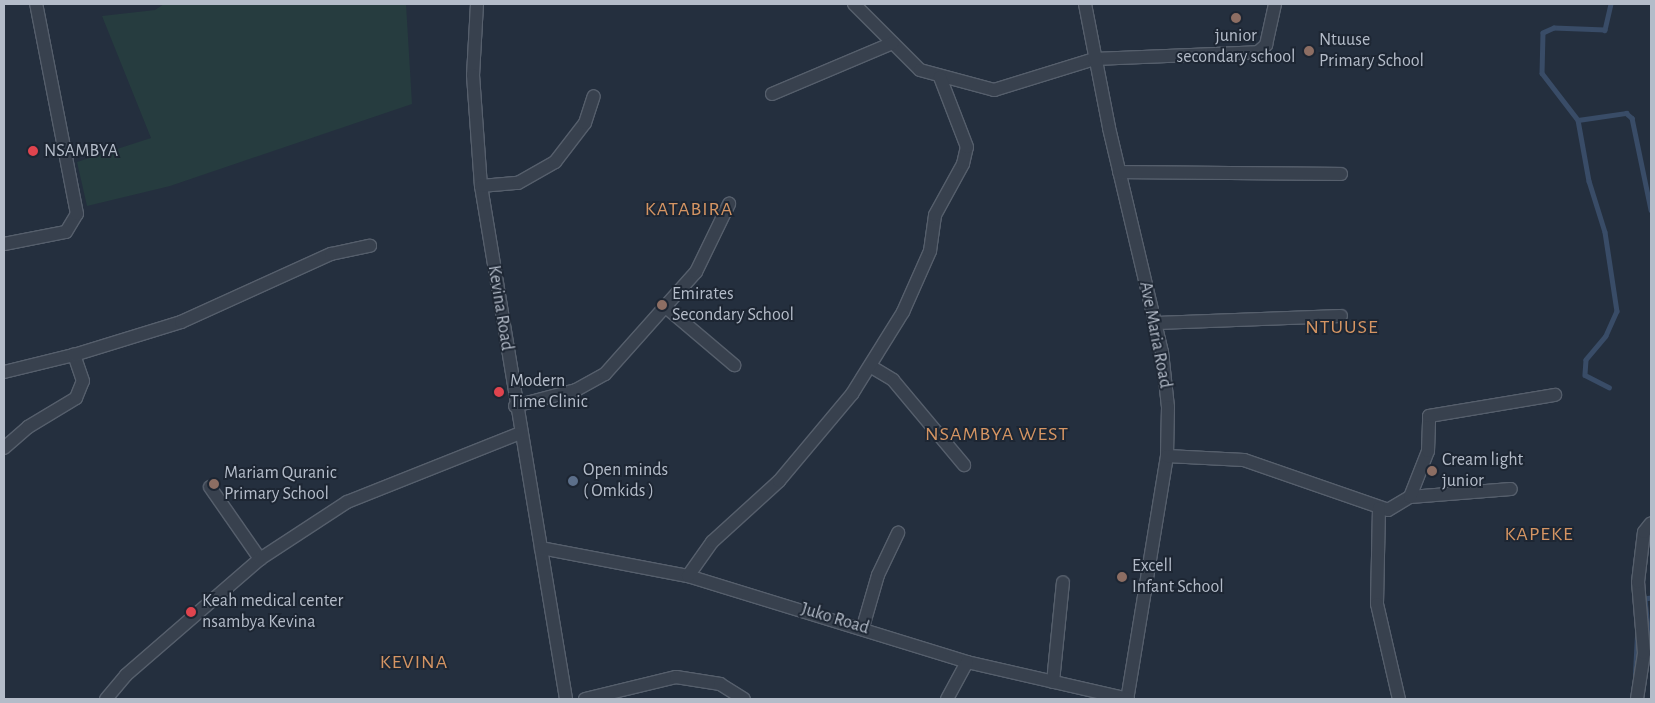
<!DOCTYPE html>
<style>
body{margin:0}
#map{position:relative;width:1655px;height:703px;overflow:hidden;background:#242f3e;font-family:"Alegreya Sans",sans-serif}
div>[style]{position:absolute}
.green>*{inset:0;background:#263c3f}
.stream>*{height:4.5px;margin:-2.25px;padding:0 2.25px;transform-origin:2.25px;border-radius:2.25px;background:#394c67}
.roads{filter:drop-shadow(1px 0 #565f6c) drop-shadow(-1px 0 #565f6c) drop-shadow(0 1px #565f6c) drop-shadow(0 -1px #565f6c)}
.street>*{height:12px;margin:-6px;padding:0 6px;transform-origin:6px;border-radius:6px;background:#38414e}
.dots>*{width:14px;height:14px;translate:-50% -50%;box-sizing:border-box;border:2px solid #1d2633;border-radius:50%}
span{translate:-50% -50%;white-space:nowrap;text-align:center;line-height:1.15;-webkit-text-stroke:4px #1d2633;paint-order:stroke}
.poi-label{font-size:18px;color:#b4bcc9}
.left{translate:0 -50%;text-align:left}
.street-label{font-size:18px;color:#b4bcc9}
.quarter-label{font-size:20px;color:#d59563;letter-spacing:1px}
.frame{position:absolute;inset:0;border:5px solid #b4bcc9;pointer-events:none}
</style>
<div id="map">
<div class="green">
<i style="clip-path:polygon(164px 4px,406px 4px,412px 104px,170px 186px,87px 206px,77px 162px,151px 138px,102px 16px,155px 10px)"></i>
</div>
<div class="stream">
<i style="left:1611px;top:4px;width:27px;rotate:103deg"></i>
<i style="left:1605px;top:30px;width:51px;rotate:-177.8deg"></i>
<i style="left:1554px;top:28px;width:12px;rotate:156deg"></i>
<i style="left:1543px;top:33px;width:40px;rotate:91.4deg"></i>
<i style="left:1542px;top:73px;width:59px;rotate:52.5deg"></i>
<i style="left:1578px;top:120px;width:49px;rotate:-8.3deg"></i>
<i style="left:1626px;top:113px;width:8px;rotate:40deg"></i>
<i style="left:1632px;top:118px;width:94px;rotate:78.3deg"></i>
<i style="left:1578px;top:120px;width:62px;rotate:79.8deg"></i>
<i style="left:1589px;top:181px;width:53px;rotate:72.6deg"></i>
<i style="left:1605px;top:232px;width:80px;rotate:81.4deg"></i>
<i style="left:1617px;top:311px;width:27px;rotate:114deg"></i>
<i style="left:1606px;top:336px;width:31px;rotate:130deg"></i>
<i style="left:1586px;top:360px;width:15px;rotate:94deg"></i>
<i style="left:1585px;top:375px;width:27px;rotate:27deg"></i>
<i style="left:1651px;top:598px;width:6px;rotate:171deg"></i>
<i style="left:1645px;top:599px;width:57px;rotate:84deg"></i>
<i style="left:1635px;top:673px;width:35px;rotate:-87deg"></i>
</div>
<div class="roads">
<div class="street">
<i style="left:477px;top:4px;width:71px;rotate:93.2deg"></i>
<i style="left:473px;top:75px;width:111px;rotate:85.9deg"></i>
<i style="left:481px;top:186px;width:520px;rotate:80.59deg"></i>
<i style="left:854px;top:4px;width:93px;rotate:45deg"></i>
<i style="left:920px;top:70px;width:77px;rotate:15.1deg"></i>
<i style="left:994px;top:90px;width:105px;rotate:-17.2deg"></i>
<i style="left:1094px;top:59px;width:164px;rotate:-2.4deg"></i>
<i style="left:1258px;top:52px;width:11px;rotate:-41deg"></i>
<i style="left:1266px;top:45px;width:42px;rotate:-77.6deg"></i>
<i style="left:1085px;top:4px;width:126px;rotate:79deg"></i>
<i style="left:1109px;top:128px;width:230px;rotate:76.7deg"></i>
<i style="left:1162px;top:352px;width:55px;rotate:83.8deg"></i>
<i style="left:1168px;top:407px;width:49px;rotate:91.2deg"></i>
<i style="left:1167px;top:456px;width:246px;rotate:99.3deg"></i>
<i style="left:772px;top:94px;width:131px;rotate:-22.9deg"></i>
<i style="left:1119px;top:172px;width:222px;rotate:0.5deg"></i>
<i style="left:481px;top:186px;width:37px;rotate:-5deg"></i>
<i style="left:518px;top:183px;width:43px;rotate:-29.6deg"></i>
<i style="left:555px;top:162px;width:49px;rotate:-52.4deg"></i>
<i style="left:585px;top:123px;width:28px;rotate:-72deg"></i>
<i style="left:4px;top:244px;width:63px;rotate:-11deg"></i>
<i style="left:66px;top:232px;width:21px;rotate:-59deg"></i>
<i style="left:77px;top:214px;width:214px;rotate:-101deg"></i>
<i style="left:668px;top:309px;width:87px;rotate:40.3deg"></i>
<i style="left:1156px;top:323px;width:185px;rotate:-2.2deg"></i>
<i style="left:870px;top:366px;width:27px;rotate:31deg"></i>
<i style="left:893px;top:380px;width:111px;rotate:50.1deg"></i>
<i style="left:4px;top:372px;width:72px;rotate:-13.7deg"></i>
<i style="left:515px;top:406px;width:63px;rotate:-14.7deg"></i>
<i style="left:576px;top:390px;width:33px;rotate:-29deg"></i>
<i style="left:605px;top:374px;width:137px;rotate:-48.3deg"></i>
<i style="left:696px;top:272px;width:76px;rotate:-64.1deg"></i>
<i style="left:4px;top:448px;width:32px;rotate:-41deg"></i>
<i style="left:28px;top:427px;width:56px;rotate:-31.1deg"></i>
<i style="left:76px;top:398px;width:18px;rotate:-68deg"></i>
<i style="left:83px;top:381px;width:28px;rotate:-109deg"></i>
<i style="left:74px;top:355px;width:112px;rotate:-17.1deg"></i>
<i style="left:181px;top:322px;width:165px;rotate:-24.4deg"></i>
<i style="left:331px;top:254px;width:40px;rotate:-12deg"></i>
<i style="left:1167px;top:456px;width:77px;rotate:3deg"></i>
<i style="left:1244px;top:460px;width:152px;rotate:19.1deg"></i>
<i style="left:1388px;top:510px;width:26px;rotate:-31deg"></i>
<i style="left:1410px;top:497px;width:101px;rotate:-4.5deg"></i>
<i style="left:210px;top:487px;width:88px;rotate:55.2deg"></i>
<i style="left:1410px;top:497px;width:49px;rotate:-68.6deg"></i>
<i style="left:1428px;top:451px;width:35px;rotate:-88deg"></i>
<i style="left:1429px;top:416px;width:128px;rotate:-9.5deg"></i>
<i style="left:1379px;top:508px;width:96px;rotate:91.2deg"></i>
<i style="left:1377px;top:604px;width:98px;rotate:77deg"></i>
<i style="left:541px;top:548px;width:150px;rotate:10.8deg"></i>
<i style="left:688px;top:576px;width:292px;rotate:17.1deg"></i>
<i style="left:967px;top:662px;width:165px;rotate:12.9deg"></i>
<i style="left:688px;top:576px;width:42px;rotate:-54.8deg"></i>
<i style="left:712px;top:542px;width:91px;rotate:-42.3deg"></i>
<i style="left:779px;top:481px;width:114px;rotate:-50deg"></i>
<i style="left:852px;top:394px;width:97px;rotate:-58.1deg"></i>
<i style="left:903px;top:312px;width:67px;rotate:-66.1deg"></i>
<i style="left:930px;top:251px;width:36px;rotate:-82deg"></i>
<i style="left:935px;top:215px;width:58px;rotate:-61.2deg"></i>
<i style="left:963px;top:164px;width:17px;rotate:-77deg"></i>
<i style="left:967px;top:147px;width:75px;rotate:-111.1deg"></i>
<i style="left:863px;top:627px;width:54px;rotate:-73.9deg"></i>
<i style="left:878px;top:575px;width:47px;rotate:-64.5deg"></i>
<i style="left:1053px;top:682px;width:100px;rotate:-84.3deg"></i>
<i style="left:106px;top:699px;width:31px;rotate:-50deg"></i>
<i style="left:126px;top:675px;width:177px;rotate:-40.9deg"></i>
<i style="left:260px;top:559px;width:104px;rotate:-33.2deg"></i>
<i style="left:347px;top:502px;width:186px;rotate:-21.7deg"></i>
<i style="left:585px;top:699px;width:94px;rotate:-13.6deg"></i>
<i style="left:676px;top:677px;width:45px;rotate:9deg"></i>
<i style="left:720px;top:684px;width:28px;rotate:32deg"></i>
<i style="left:947px;top:699px;width:42px;rotate:-61.6deg"></i>
<i style="left:1637px;top:699px;width:47px;rotate:-81.3deg"></i>
<i style="left:1644px;top:653px;width:71px;rotate:-94.8deg"></i>
<i style="left:1638px;top:582px;width:50px;rotate:-83.2deg"></i>
<i style="left:1644px;top:532px;width:11px;rotate:-52deg"></i>
</div>
</div>
<div class="dots">
<i style="left:1236px;top:18px;background:#8d6e63"></i>
<i style="left:1309px;top:51px;background:#8d6e63"></i>
<i style="left:33px;top:151px;background:#e0444e"></i>
<i style="left:662px;top:305px;background:#8d6e63"></i>
<i style="left:499px;top:392px;background:#e0444e"></i>
<i style="left:1432px;top:471px;background:#8d6e63"></i>
<i style="left:573px;top:481px;background:#5c6f8a"></i>
<i style="left:214px;top:484px;background:#8d6e63"></i>
<i style="left:1122px;top:577px;background:#8d6e63"></i>
<i style="left:191px;top:612px;background:#e0444e"></i>
</div>
<div class="poi-label">
<span style="left:1236px;top:47px">junior<br>secondary school</span>
<span class="left" style="left:1319px;top:51px">Ntuuse<br>Primary School</span>
<span class="left" style="left:44px;top:151px">NSAMBYA</span>
<span class="left" style="left:672px;top:305px">Emirates<br>Secondary School</span>
<span class="left" style="left:510px;top:392px">Modern<br>Time Clinic</span>
<span class="left" style="left:1442px;top:471px">Cream light<br>junior</span>
<span class="left" style="left:583px;top:481px">Open minds<br>( Omkids )</span>
<span class="left" style="left:224px;top:484px">Mariam Quranic<br>Primary School</span>
<span class="left" style="left:1132px;top:577px">Excell<br>Infant School</span>
<span class="left" style="left:202px;top:612px">Keah medical center<br>nsambya Kevina</span>
</div>
<div class="street-label">
<span style="left:500px;top:308px;rotate:81deg">Kevina Road</span>
<span style="left:1155px;top:335px;rotate:79deg">Ave Maria Road</span>
<span style="left:835px;top:619px;rotate:17deg">Juko Road</span>
</div>
<div class="quarter-label">
<span style="left:689px;top:209px">KATABIRA</span>
<span style="left:1342px;top:327px">NTUUSE</span>
<span style="left:997px;top:434px">NSAMBYA WEST</span>
<span style="left:1539px;top:534px">KAPEKE</span>
<span style="left:414px;top:662px">KEVINA</span>
</div>
<div class="frame"></div>
</div>
